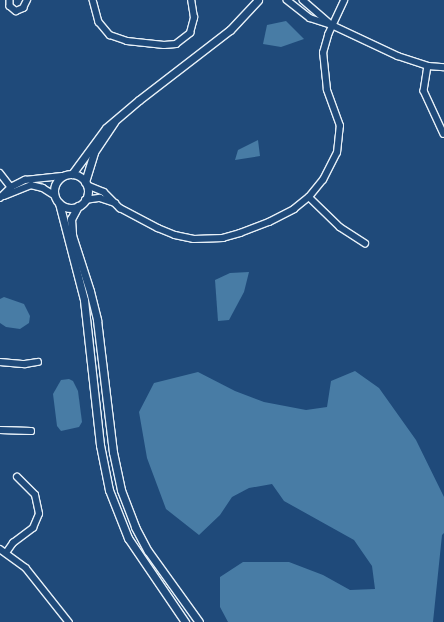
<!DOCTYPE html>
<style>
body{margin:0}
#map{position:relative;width:444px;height:622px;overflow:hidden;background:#1f4a7a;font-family:Mynerve,sans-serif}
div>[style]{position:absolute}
.water>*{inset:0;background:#487ca5}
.roads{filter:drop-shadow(1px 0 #e8f1f8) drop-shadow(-1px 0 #e8f1f8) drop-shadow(0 1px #e8f1f8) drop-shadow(0 -1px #e8f1f8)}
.minor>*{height:5.5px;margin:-2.75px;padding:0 2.75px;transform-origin:2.75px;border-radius:2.75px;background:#1f4a7a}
.major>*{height:7px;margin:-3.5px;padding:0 3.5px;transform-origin:3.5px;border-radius:3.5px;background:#1f4a7a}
.major>.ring{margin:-3.5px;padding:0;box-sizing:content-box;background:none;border:7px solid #1f4a7a;border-radius:50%}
span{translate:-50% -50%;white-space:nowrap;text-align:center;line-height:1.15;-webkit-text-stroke:4.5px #1f4a7a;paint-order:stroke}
</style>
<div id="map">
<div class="water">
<i style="clip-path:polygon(286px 21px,304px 39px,281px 47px,263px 44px,267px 25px)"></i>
<i style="clip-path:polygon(258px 140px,260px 156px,235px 160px,238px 150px)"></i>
<i style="clip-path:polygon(249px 272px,244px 292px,229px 320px,218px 321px,215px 280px,230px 273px)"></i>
<i style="clip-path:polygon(4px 297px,24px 304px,30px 316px,29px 323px,20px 329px,6px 327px,0 323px,0 299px)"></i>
<i style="clip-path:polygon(355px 371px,379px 388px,416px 440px,444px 497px,444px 533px,442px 535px,433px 622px,228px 622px,220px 607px,220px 577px,243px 562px,289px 562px,323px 575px,350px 590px,375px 589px,372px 566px,354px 540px,284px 501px,272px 484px,249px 488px,232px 497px,220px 515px,199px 535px,166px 509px,147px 458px,139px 412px,154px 383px,198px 372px,235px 391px,264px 402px,306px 410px,327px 407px,331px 381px)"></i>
<i style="clip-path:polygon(69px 379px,73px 381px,78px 391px,82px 422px,79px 427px,61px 431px,57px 426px,53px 394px,61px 380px)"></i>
</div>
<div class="roads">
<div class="minor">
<i style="left:10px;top:0;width:6px;rotate:90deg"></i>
<i style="left:10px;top:6px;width:8px;rotate:40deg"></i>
<i style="left:16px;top:11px;width:8px;rotate:-23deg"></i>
<i style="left:23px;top:8px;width:9px;rotate:-63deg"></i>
<i style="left:93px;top:0;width:23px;rotate:75deg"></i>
<i style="left:99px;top:22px;width:17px;rotate:50deg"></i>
<i style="left:110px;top:35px;width:18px;rotate:19deg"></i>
<i style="left:127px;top:41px;width:37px;rotate:6deg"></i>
<i style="left:164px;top:45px;width:12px;rotate:-5deg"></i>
<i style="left:176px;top:44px;width:18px;rotate:-38deg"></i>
<i style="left:190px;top:33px;width:16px;rotate:-75deg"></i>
<i style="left:194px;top:18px;width:18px;rotate:-99deg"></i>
<i style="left:287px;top:0;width:29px;rotate:38deg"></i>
<i style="left:310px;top:18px;width:23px;rotate:18deg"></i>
<i style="left:332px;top:25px;width:73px;rotate:25.2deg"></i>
<i style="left:398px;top:56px;width:32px;rotate:18deg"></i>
<i style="left:428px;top:66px;width:16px;rotate:4deg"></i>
<i style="left:303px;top:0;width:37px;rotate:41deg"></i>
<i style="left:428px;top:66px;width:25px;rotate:99deg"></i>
<i style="left:424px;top:91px;width:47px;rotate:65.1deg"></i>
<i style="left:0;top:173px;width:18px;rotate:52deg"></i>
<i style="left:87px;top:185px;width:18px;rotate:22deg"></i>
<i style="left:104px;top:192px;width:23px;rotate:45deg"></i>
<i style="left:120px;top:208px;width:43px;rotate:27.8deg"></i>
<i style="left:158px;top:228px;width:18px;rotate:22deg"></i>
<i style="left:175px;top:235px;width:19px;rotate:12deg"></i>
<i style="left:194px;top:239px;width:29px;rotate:-2deg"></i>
<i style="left:223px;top:238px;width:18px;rotate:-16deg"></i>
<i style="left:240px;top:233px;width:31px;rotate:-21deg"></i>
<i style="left:269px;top:222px;width:28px;rotate:-27deg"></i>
<i style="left:294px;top:209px;width:19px;rotate:-39deg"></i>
<i style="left:309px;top:197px;width:22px;rotate:-51deg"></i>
<i style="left:323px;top:180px;width:30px;rotate:-63deg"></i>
<i style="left:337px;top:153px;width:27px;rotate:-84deg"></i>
<i style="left:340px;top:126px;width:38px;rotate:-110deg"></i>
<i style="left:327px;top:90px;width:37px;rotate:-96deg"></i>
<i style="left:323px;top:53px;width:19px;rotate:-74deg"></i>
<i style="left:328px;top:35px;width:38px;rotate:-65deg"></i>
<i style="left:4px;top:196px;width:29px;rotate:-22deg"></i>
<i style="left:31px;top:185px;width:12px;rotate:14deg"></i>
<i style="left:43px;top:188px;width:13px;rotate:32deg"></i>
<i style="left:309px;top:197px;width:43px;rotate:44.1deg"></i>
<i style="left:340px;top:227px;width:30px;rotate:33deg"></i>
<i style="left:0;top:198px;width:16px;rotate:-45deg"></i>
<i style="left:11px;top:187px;width:16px;rotate:-27deg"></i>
<i style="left:25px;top:180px;width:37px;rotate:-6deg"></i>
<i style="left:85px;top:200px;width:15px;rotate:-8deg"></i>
<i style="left:100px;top:198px;width:16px;rotate:18deg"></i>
<i style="left:0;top:362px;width:25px;rotate:5deg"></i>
<i style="left:25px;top:364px;width:13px;rotate:-9deg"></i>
<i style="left:0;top:430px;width:31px;rotate:2deg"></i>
<i style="left:0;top:549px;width:32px;rotate:36deg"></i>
<i style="left:26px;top:568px;width:69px;rotate:51.5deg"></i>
<i style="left:6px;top:553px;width:12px;rotate:-55deg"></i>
<i style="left:13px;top:543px;width:25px;rotate:-37deg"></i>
<i style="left:33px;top:528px;width:15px;rotate:-67deg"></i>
<i style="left:39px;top:514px;width:19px;rotate:-102deg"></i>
<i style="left:35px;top:495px;width:25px;rotate:-135deg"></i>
</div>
<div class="major">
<i style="left:72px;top:174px;width:57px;rotate:-53.5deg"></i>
<i style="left:106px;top:128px;width:43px;rotate:-40.3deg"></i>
<i style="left:139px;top:100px;width:115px;rotate:-37.6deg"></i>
<i style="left:230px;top:30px;width:41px;rotate:-47deg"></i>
<i class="ring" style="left:54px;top:174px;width:27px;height:27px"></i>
<i style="left:85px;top:182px;width:31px;rotate:-73deg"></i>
<i style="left:94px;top:152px;width:36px;rotate:-56deg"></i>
<i style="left:59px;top:203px;width:100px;rotate:75.5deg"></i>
<i style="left:84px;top:300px;width:146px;rotate:83.7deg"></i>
<i style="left:100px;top:445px;width:46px;rotate:78.7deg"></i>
<i style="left:109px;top:490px;width:52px;rotate:68.4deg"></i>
<i style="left:128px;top:538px;width:102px;rotate:55.8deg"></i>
<i style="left:78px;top:206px;width:15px;rotate:118deg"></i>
<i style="left:71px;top:219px;width:16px;rotate:86deg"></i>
<i style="left:72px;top:235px;width:59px;rotate:72.2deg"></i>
<i style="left:90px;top:291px;width:30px;rotate:76deg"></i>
<i style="left:97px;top:320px;width:133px;rotate:83.1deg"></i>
<i style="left:113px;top:452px;width:39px;rotate:78deg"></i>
<i style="left:121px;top:490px;width:40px;rotate:69deg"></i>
<i style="left:135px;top:527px;width:27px;rotate:62deg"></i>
<i style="left:148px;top:551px;width:87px;rotate:54.3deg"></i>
</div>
</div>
</div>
